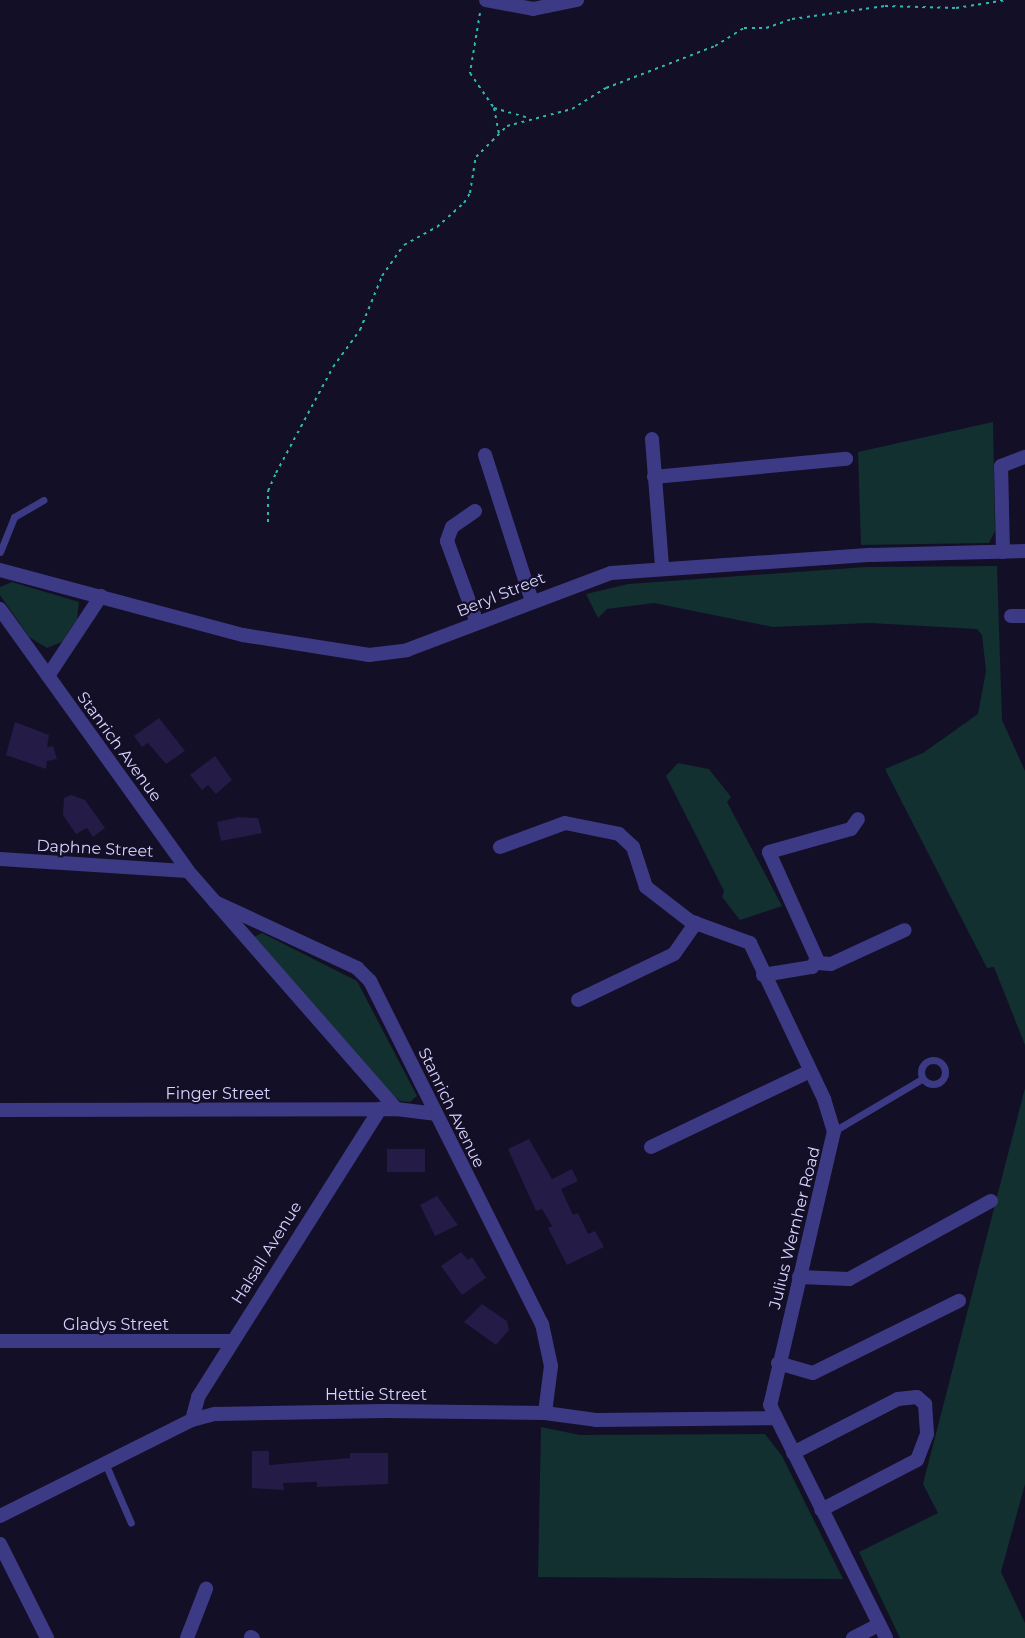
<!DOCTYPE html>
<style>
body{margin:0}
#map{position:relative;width:1025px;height:1638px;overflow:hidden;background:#130f26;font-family:Montserrat,sans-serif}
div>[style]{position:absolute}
.green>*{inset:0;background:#12302f}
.building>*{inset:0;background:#241b47;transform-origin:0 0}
.path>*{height:2px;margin-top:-1px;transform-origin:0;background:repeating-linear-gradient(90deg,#2fb8b0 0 3px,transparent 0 7.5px)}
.service>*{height:7px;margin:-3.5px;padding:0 3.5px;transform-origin:3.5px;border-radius:3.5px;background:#3d3a85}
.service>.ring{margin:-3.5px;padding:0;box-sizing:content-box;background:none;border:7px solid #3d3a85;border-radius:50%}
.minor>*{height:14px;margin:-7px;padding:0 7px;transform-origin:7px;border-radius:7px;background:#3d3a85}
span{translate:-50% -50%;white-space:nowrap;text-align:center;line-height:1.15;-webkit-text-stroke:4.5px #130f26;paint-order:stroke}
.street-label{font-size:16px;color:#d9d4ff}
</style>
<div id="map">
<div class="green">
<i style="clip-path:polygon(993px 422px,995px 531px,989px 543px,861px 545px,858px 452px)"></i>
<i style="clip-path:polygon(997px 566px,1002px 720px,1025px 771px,1025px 1045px,994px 967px,987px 968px,885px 769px,923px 753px,978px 714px,986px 671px,982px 635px,977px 629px,870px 623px,773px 627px,654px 603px,607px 609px,598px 618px,586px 594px,628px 584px,866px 567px)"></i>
<i style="clip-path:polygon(12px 582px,79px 602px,77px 619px,62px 642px,47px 648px,29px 637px,0 595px,0 587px)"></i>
<i style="clip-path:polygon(678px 763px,709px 769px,731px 797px,727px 802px,782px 906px,740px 920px,722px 897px,724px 891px,666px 776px)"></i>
<i style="clip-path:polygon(262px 933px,357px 981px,417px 1096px,410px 1102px,400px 1101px,389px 1092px,254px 937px)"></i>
<i style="clip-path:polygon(1025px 1088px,1025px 1484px,1001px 1572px,1025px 1623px,1025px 1638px,900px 1638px,859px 1552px,938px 1513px,923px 1484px)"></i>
<i style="clip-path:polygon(541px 1427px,580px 1435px,765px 1434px,782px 1456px,843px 1579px,538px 1577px)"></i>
</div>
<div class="building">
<i style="clip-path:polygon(159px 718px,185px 751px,166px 764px,148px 743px,142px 747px,134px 736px)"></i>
<i style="clip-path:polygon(15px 722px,49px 735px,47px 747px,53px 746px,57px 759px,47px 761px,46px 769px,6px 755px)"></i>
<i style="clip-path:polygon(215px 756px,232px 780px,216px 794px,208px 785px,202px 790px,190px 775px)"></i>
<i style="clip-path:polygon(71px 795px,85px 800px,105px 828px,93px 837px,87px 828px,76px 834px,63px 815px,64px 798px)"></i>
<i style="clip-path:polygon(239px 817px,258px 818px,262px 833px,221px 841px,217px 822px)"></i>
<i style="clip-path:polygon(529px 1139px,552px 1179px,572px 1169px,578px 1181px,561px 1189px,573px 1215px,578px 1213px,588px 1234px,595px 1231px,604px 1247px,567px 1265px,548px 1228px,552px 1226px,542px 1209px,536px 1211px,508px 1149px)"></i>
<i style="left:425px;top:1149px;width:23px;height:38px;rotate:90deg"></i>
<i style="clip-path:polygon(437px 1196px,458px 1225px,435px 1236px,420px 1205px)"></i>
<i style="clip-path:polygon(461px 1252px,468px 1260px,472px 1257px,486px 1278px,462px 1295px,441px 1266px)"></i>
<i style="clip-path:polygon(482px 1304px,507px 1321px,509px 1330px,496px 1345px,464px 1322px)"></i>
<i style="clip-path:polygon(252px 1451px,269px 1451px,269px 1465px,350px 1458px,350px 1453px,388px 1453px,388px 1484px,317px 1487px,317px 1482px,283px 1483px,284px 1490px,252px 1488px)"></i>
</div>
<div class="path">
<i style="left:480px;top:13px;width:61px;rotate:99.5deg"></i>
<i style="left:470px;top:73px;width:42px;rotate:55.6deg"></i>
<i style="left:494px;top:108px;width:26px;rotate:79deg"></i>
<i style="left:494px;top:108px;width:35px;rotate:16deg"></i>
<i style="left:268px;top:522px;width:31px;rotate:-90deg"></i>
<i style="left:268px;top:491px;width:20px;rotate:-66deg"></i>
<i style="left:276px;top:473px;width:120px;rotate:-61.7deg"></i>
<i style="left:333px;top:367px;width:46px;rotate:-53.9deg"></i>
<i style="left:360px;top:330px;width:58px;rotate:-67.8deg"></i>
<i style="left:382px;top:276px;width:38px;rotate:-55deg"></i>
<i style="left:404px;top:245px;width:38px;rotate:-29deg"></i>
<i style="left:437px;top:227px;width:36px;rotate:-42deg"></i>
<i style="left:464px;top:203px;width:12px;rotate:-59deg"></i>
<i style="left:470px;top:193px;width:36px;rotate:-81deg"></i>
<i style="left:476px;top:157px;width:44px;rotate:-45deg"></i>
<i style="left:507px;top:126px;width:67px;rotate:-14.7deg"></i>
<i style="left:572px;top:109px;width:40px;rotate:-32deg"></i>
<i style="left:606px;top:88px;width:117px;rotate:-21.1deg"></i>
<i style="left:715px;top:46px;width:34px;rotate:-32deg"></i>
<i style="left:744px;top:28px;width:22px"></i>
<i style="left:766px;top:28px;width:28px;rotate:-19deg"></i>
<i style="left:792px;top:19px;width:94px;rotate:-8deg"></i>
<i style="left:885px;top:6px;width:71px;rotate:1.6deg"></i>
<i style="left:956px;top:8px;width:51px;rotate:-9.1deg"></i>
</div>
<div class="service">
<i style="left:0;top:552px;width:38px;rotate:-68deg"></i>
<i style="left:14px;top:517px;width:34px;rotate:-30deg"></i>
<i class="ring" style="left:921px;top:1060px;width:17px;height:17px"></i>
<i style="left:834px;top:1131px;width:102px;rotate:-30.6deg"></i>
<i style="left:105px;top:1463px;width:65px;rotate:66.6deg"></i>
</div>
<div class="minor">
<i style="left:486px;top:0;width:48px;rotate:10.8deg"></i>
<i style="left:533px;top:9px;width:45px;rotate:-11.6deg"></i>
<i style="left:652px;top:439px;width:128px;rotate:85.5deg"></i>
<i style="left:485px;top:455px;width:153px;rotate:72.2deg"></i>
<i style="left:654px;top:477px;width:193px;rotate:-5.4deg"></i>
<i style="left:475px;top:511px;width:28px;rotate:145deg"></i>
<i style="left:452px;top:527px;width:15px;rotate:110deg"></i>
<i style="left:447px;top:541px;width:87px;rotate:69.9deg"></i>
<i style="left:1003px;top:552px;width:86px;rotate:-91.3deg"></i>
<i style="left:1001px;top:466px;width:26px;rotate:-21deg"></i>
<i style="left:0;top:570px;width:252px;rotate:15deg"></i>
<i style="left:243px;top:635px;width:128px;rotate:9deg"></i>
<i style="left:369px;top:655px;width:38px;rotate:-7deg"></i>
<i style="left:407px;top:650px;width:218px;rotate:-20.7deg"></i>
<i style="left:611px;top:573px;width:261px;rotate:-4deg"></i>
<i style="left:871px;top:555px;width:154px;rotate:-1.5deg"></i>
<i style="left:0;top:609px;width:322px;rotate:54.3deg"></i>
<i style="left:188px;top:871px;width:316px;rotate:48.8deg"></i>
<i style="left:1011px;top:616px;width:14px"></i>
<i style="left:48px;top:676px;width:96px;rotate:-56.5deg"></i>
<i style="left:500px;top:847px;width:69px;rotate:-20.3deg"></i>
<i style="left:565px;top:823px;width:55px;rotate:11.5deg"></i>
<i style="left:619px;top:834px;width:19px;rotate:43deg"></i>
<i style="left:633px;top:847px;width:42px;rotate:72deg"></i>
<i style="left:646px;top:887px;width:56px;rotate:37.7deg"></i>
<i style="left:690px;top:921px;width:64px;rotate:20.1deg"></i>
<i style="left:750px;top:943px;width:173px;rotate:64.6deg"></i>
<i style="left:824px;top:1099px;width:34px;rotate:73deg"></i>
<i style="left:834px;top:1131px;width:281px;rotate:103.1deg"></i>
<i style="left:770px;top:1405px;width:260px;rotate:63.5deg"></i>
<i style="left:0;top:859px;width:188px;rotate:3.7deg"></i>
<i style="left:215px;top:902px;width:157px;rotate:24.9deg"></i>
<i style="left:357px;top:968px;width:18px;rotate:45deg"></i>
<i style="left:370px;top:981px;width:384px;rotate:63.4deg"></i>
<i style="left:542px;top:1324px;width:43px;rotate:77.9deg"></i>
<i style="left:551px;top:1366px;width:47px;rotate:97.3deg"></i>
<i style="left:817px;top:963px;width:14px;rotate:4deg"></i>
<i style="left:831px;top:964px;width:81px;rotate:-24.7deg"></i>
<i style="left:763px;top:975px;width:50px;rotate:-9.3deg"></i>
<i style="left:812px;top:967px;width:9px;rotate:-58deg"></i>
<i style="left:817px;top:959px;width:117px;rotate:-114.2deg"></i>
<i style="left:769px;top:852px;width:85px;rotate:-15.7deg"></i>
<i style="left:851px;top:829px;width:12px;rotate:-55deg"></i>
<i style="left:578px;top:1000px;width:106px;rotate:-25.6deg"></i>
<i style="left:674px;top:954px;width:38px;rotate:-55deg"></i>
<i style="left:0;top:1110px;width:396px;rotate:-0.1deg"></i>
<i style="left:396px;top:1109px;width:39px;rotate:7deg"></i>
<i style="left:651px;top:1147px;width:176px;rotate:-25.5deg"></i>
<i style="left:799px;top:1277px;width:50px;rotate:2.3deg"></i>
<i style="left:849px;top:1279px;width:162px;rotate:-28.8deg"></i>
<i style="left:0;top:1341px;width:232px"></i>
<i style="left:778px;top:1363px;width:36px;rotate:16deg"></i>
<i style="left:813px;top:1373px;width:163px;rotate:-26.3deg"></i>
<i style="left:192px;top:1420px;width:24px;rotate:-75deg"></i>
<i style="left:198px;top:1397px;width:341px;rotate:-57.7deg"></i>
<i style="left:793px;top:1453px;width:118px;rotate:-27.2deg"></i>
<i style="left:898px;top:1399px;width:19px;rotate:-6deg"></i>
<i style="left:917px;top:1397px;width:11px;rotate:41deg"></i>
<i style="left:925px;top:1404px;width:30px;rotate:86deg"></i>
<i style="left:927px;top:1434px;width:28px;rotate:111deg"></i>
<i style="left:917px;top:1460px;width:108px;rotate:152.5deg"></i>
<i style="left:0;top:1516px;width:215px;rotate:-26.6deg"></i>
<i style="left:192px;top:1420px;width:24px;rotate:-15deg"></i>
<i style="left:215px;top:1414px;width:170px;rotate:-1deg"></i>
<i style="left:385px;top:1411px;width:160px;rotate:0.7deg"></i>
<i style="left:545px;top:1413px;width:51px;rotate:7.8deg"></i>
<i style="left:596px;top:1420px;width:179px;rotate:-0.6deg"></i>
<i style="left:0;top:1544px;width:105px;rotate:63.4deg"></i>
<i style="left:251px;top:1637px;width:2px;rotate:27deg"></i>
<i style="left:187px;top:1638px;width:53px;rotate:-68.8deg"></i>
<i style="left:853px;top:1638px;width:29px;rotate:-27deg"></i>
</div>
<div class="street-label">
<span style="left:501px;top:595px;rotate:-22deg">Beryl Street</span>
<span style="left:119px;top:747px;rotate:54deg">Stanrich Avenue</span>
<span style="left:95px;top:849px;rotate:3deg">Daphne Street</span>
<span style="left:218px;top:1094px">Finger Street</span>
<span style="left:451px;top:1108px;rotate:64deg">Stanrich Avenue</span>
<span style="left:795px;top:1228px;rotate:-76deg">Julius Wernher Road</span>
<span style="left:267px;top:1253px;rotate:-58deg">Halsall Avenue</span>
<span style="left:116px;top:1325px">Gladys Street</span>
<span style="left:376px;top:1395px">Hettie Street</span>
</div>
</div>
